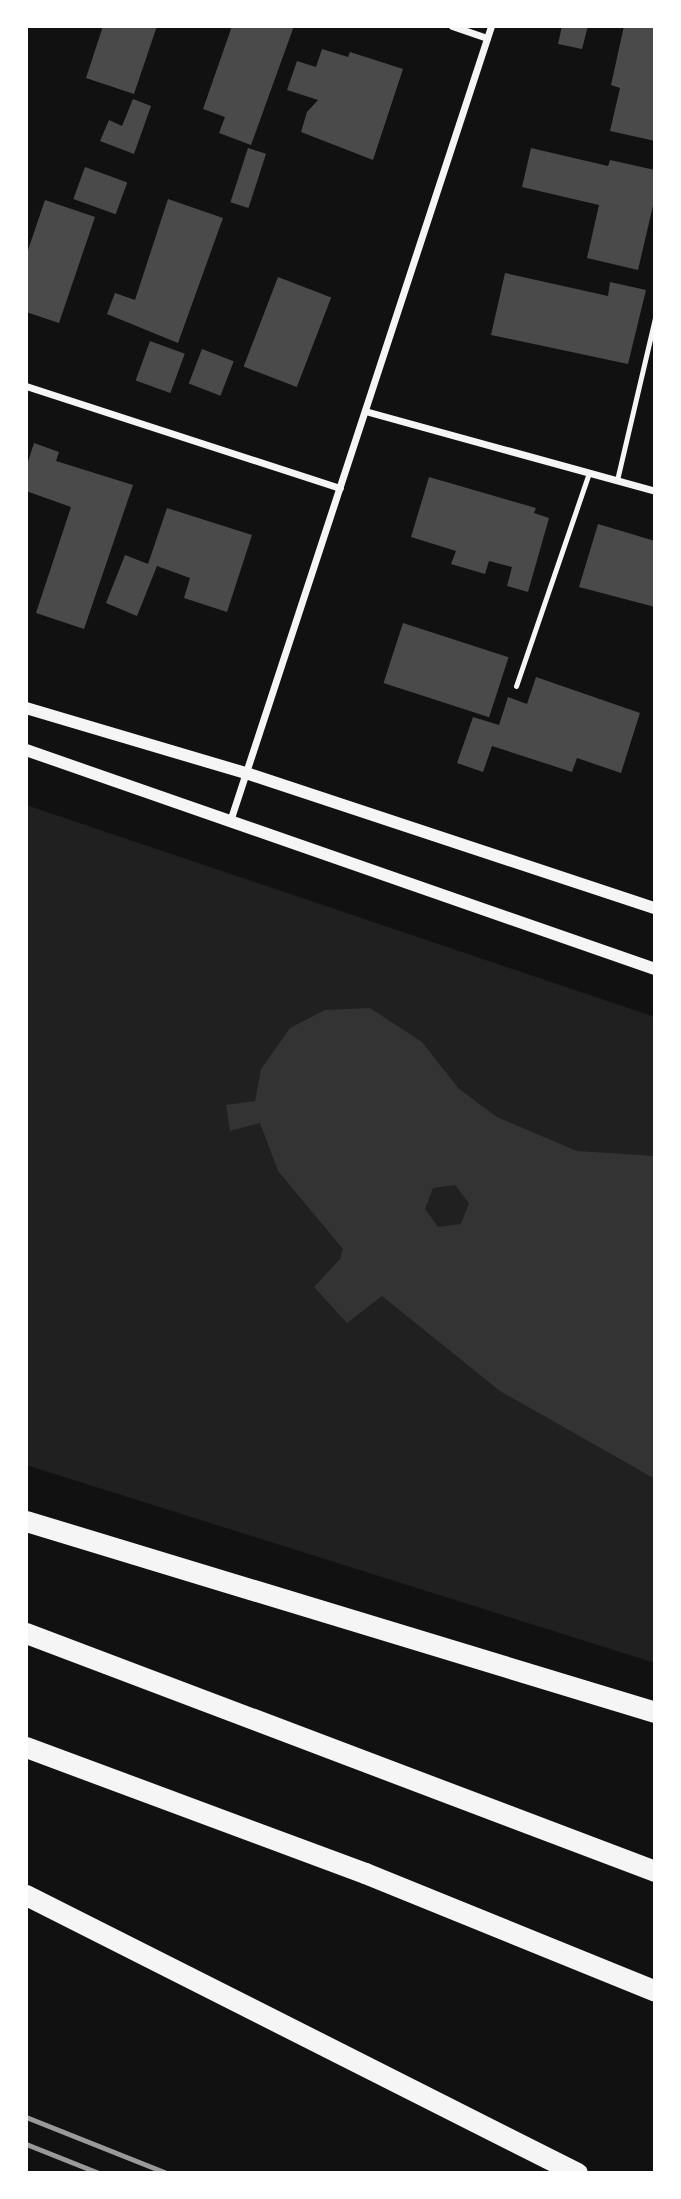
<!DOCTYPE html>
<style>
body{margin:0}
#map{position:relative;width:681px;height:2199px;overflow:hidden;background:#111;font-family:"Libre Baskerville",serif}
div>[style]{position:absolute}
.green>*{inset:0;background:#202020}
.water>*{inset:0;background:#333}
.building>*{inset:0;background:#4a4a4a;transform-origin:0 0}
.service>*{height:5px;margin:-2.5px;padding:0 2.5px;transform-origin:2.5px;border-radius:2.5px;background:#f5f5f5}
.minor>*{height:7px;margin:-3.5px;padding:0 3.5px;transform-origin:3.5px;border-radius:3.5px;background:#f5f5f5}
.tertiary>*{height:12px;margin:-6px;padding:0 6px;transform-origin:6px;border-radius:6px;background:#f5f5f5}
.motorway>*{height:21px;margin:-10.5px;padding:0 10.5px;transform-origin:10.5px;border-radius:10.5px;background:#f5f5f5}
.rail>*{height:5px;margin:-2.5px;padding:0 2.5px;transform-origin:2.5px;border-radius:2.5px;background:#9a9a9a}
span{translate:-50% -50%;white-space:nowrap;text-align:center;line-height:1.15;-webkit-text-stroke:5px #fff;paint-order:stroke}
.frame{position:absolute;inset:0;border:28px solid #fff;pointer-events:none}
</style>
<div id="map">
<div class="green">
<i style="clip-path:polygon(26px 805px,655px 1017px,655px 1663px,26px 1465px)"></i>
</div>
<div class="water">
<i style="clip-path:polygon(evenodd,370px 1008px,422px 1042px,459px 1089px,497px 1117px,577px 1151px,655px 1156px,655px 1479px,500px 1391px,382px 1296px,347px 1323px,314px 1287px,340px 1259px,343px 1249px,278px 1171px,260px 1123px,230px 1131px,226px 1105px,255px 1101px,261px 1069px,290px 1028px,325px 1010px,370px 1008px,455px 1185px,469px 1203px,461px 1224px,438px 1227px,425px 1209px,433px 1188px,455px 1185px)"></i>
</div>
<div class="building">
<i style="clip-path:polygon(103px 26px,157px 26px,134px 94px,86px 78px)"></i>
<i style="clip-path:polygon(232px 26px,294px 26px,251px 145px,219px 133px,225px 117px,203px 109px)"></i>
<i style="clip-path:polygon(562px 26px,588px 26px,582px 49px,558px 44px)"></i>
<i style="clip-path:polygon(624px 26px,655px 28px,655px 141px,610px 131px,620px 88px,611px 85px)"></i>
<i style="clip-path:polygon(322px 49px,348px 57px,350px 52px,403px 69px,373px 160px,301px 132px,307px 112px,318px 100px,287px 90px,297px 61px,316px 67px)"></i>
<i style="clip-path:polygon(133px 99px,151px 106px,134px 154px,100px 141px,109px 120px,122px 126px)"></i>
<i style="left:248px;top:148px;width:19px;height:57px;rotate:18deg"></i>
<i style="clip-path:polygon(531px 148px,608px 166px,610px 160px,655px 170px,655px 197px,638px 270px,587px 258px,599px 205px,522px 187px)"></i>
<i style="left:85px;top:167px;width:45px;height:34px;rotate:20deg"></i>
<i style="clip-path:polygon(168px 199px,223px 218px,178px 343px,107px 314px,115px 293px,135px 300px)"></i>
<i style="clip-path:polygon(45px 200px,95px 217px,59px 323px,26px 312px,26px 256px)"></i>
<i style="clip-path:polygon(505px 273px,608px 296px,610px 282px,646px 290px,628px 364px,491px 335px)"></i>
<i style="left:278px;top:277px;width:57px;height:96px;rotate:21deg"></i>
<i style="left:150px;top:341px;width:37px;height:42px;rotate:20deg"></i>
<i style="left:202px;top:349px;width:34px;height:37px;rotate:21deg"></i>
<i style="clip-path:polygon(34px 443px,59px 452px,56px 461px,133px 485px,84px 629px,36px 613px,71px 507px,26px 491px,26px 468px)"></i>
<i style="clip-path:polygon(429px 477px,536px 508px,534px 513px,549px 518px,528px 592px,507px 586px,512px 567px,489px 561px,485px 574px,451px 564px,456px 551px,411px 537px)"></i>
<i style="clip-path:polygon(167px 508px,252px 535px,227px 612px,184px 598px,190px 578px,157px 566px,137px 616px,106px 603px,125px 555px,148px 564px)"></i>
<i style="clip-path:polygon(598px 524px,655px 541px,655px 607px,579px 587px)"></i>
<i style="left:403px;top:623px;width:111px;height:63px;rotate:18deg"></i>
<i style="clip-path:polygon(536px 677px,640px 713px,621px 773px,577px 758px,572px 772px,492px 746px,483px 772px,457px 763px,473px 717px,499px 725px,508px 697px,527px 704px)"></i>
</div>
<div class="service">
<i style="left:617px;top:480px;width:166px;rotate:-76.8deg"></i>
<i style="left:516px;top:686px;width:225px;rotate:-71.1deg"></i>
</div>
<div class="minor">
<i style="left:452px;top:26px;width:37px;rotate:19deg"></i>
<i style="left:26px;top:386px;width:330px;rotate:18deg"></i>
<i style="left:365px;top:411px;width:301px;rotate:15.4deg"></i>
<i style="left:230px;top:821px;width:837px;rotate:-71.82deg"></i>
</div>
<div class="tertiary">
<i style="left:26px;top:708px;width:229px;rotate:16.5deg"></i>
<i style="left:246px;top:773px;width:431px;rotate:18.3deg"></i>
<i style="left:26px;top:750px;width:666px;rotate:19.2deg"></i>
</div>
<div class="motorway">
<i style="left:26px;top:1521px;width:657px;rotate:16.89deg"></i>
<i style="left:26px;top:1633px;width:673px;rotate:20.73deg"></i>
<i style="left:26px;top:1747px;width:362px;rotate:20.4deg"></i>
<i style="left:365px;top:1873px;width:313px;rotate:22.1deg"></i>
<i style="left:26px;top:1895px;width:617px;rotate:26.77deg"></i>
</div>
<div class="rail">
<i style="left:26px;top:2117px;width:152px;rotate:21.7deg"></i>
<i style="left:26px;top:2144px;width:79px;rotate:21.7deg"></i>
</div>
<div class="frame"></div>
</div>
